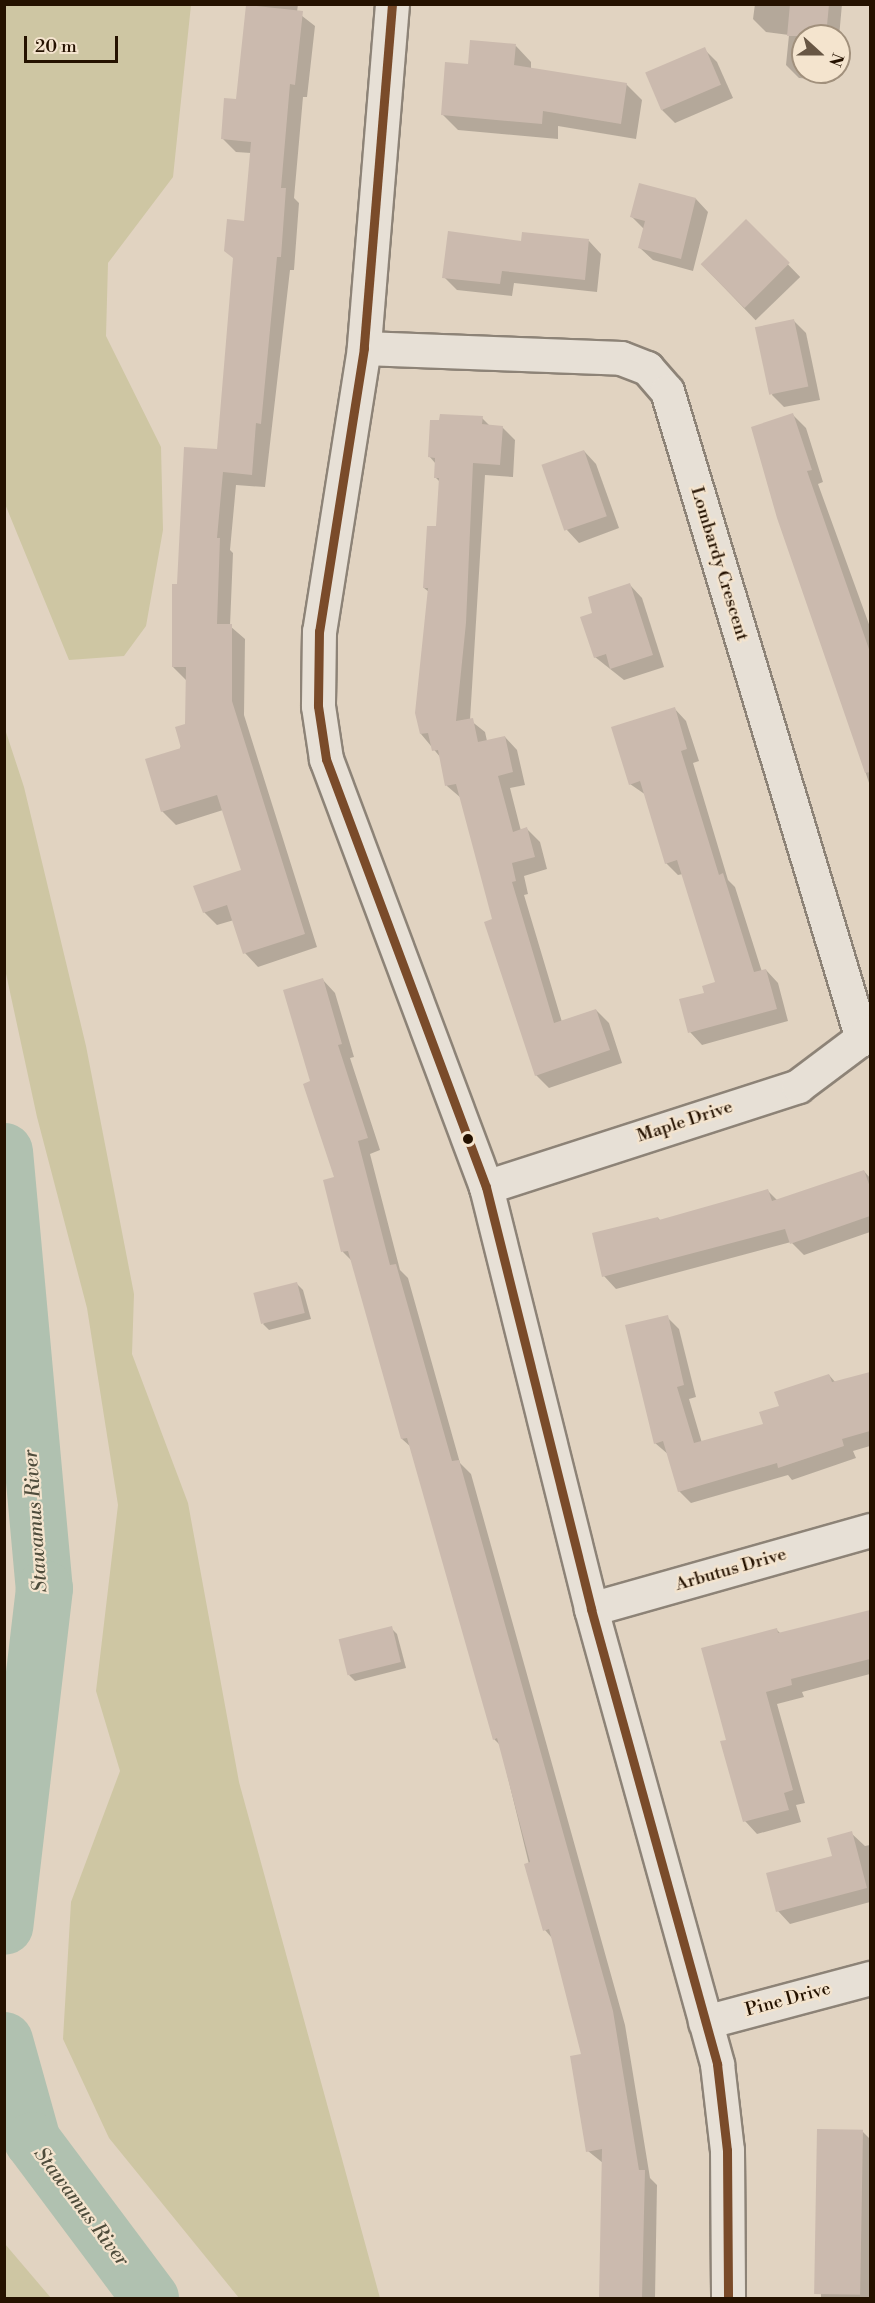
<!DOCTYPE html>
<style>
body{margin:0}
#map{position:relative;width:875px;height:2303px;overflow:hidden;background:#e1d3c1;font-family:"Libre Bodoni",serif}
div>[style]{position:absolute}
.green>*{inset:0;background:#cec6a3}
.shadow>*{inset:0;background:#0003;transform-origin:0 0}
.river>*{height:57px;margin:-28.5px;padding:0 28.5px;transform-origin:28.5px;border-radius:28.5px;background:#b0c1b0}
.building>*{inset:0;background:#cbbaae;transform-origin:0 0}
.roads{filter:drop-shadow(2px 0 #8d8377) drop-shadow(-2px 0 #8d8377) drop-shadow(0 2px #8d8377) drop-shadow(0 -2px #8d8377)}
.minor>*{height:33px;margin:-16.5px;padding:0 16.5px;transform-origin:16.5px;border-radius:16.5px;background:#e7e0d6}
.bus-1>*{height:9px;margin:-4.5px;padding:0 4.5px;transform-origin:4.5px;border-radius:4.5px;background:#7a4b2a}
.dots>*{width:16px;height:16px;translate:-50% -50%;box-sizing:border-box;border:3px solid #f4e4ce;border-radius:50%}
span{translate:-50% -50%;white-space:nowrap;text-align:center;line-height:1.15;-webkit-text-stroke:4.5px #f4e4ce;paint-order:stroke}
.street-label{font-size:18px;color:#251200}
.water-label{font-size:20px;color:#4e4c3b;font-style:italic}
.frame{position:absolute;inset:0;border:6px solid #251200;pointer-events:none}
.north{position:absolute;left:791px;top:24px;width:60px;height:60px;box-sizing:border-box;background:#f4e4ce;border:2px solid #a1907c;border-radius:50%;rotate:111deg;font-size:16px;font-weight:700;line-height:24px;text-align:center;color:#251200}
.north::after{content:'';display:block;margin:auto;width:21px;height:27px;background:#675644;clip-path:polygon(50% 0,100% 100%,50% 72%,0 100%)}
.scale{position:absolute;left:24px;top:36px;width:94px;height:27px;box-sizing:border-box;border:3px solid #251200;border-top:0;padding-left:8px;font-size:18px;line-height:21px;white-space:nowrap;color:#251200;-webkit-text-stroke:4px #f4e4ce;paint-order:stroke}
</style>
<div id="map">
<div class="green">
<i style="clip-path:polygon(4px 5px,191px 5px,173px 177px,108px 263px,106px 336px,161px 447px,163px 530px,146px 626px,124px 656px,69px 660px,5px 504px)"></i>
<i style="clip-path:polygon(4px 726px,24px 787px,86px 1046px,134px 1294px,132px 1354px,188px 1503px,239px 1782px,380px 2298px,239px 2298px,109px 2138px,63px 2039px,71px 1902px,120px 1771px,96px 1691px,118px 1505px,87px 1308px,37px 1117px,5px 969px)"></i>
<i style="clip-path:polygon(5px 2244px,51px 2298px,5px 2298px)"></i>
</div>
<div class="shadow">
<i style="clip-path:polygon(248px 4px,298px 4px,297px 12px,315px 26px,307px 97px,303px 97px,294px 198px,299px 203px,294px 270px,290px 270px,265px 487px,236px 485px,230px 550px,233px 553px,230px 626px,245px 639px,244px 715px,317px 947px,258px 967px,245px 953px,234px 920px,217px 925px,204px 912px,243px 871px,223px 810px,176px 825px,162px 811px,187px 725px,187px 681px,173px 667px,179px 585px,218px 451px,245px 222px,251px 153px,236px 152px,223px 139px,238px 100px)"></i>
<i style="clip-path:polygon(755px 4px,842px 4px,839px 37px,803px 36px,803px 72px,836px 72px,835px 81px,799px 78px,786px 65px,789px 35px,766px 32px,753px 19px)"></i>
<i style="clip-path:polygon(516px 46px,531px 62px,531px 69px,626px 84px,642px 100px,636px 139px,558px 126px,558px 139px,458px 130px,442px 114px,469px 65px)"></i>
<i style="clip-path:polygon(704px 49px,717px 62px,733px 98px,675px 123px,662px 110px)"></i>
<i style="clip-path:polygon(696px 199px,708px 212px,693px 271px,653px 260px,640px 248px,645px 230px,631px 216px)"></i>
<i style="left:746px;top:221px;width:78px;height:62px;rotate:46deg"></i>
<i style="clip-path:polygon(589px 241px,601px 254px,597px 292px,514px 283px,512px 296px,457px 290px,444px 277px,523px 242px)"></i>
<i style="clip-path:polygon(793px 320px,806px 333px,820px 400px,784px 407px,772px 395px)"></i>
<i style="clip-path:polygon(793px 415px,806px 428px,823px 482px,818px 484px,870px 627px,870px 786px,753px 428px)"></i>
<i style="clip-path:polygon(482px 418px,490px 426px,502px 427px,515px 440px,513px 477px,485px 475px,470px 720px,485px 732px,487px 741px,505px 737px,517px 750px,525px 785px,510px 788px,521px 831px,527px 829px,540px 842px,547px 869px,524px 876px,528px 894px,524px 895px,562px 1022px,596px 1010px,609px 1023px,622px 1063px,549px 1088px,536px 1075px,461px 798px,447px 786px,441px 758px,421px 734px,429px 592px,424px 588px,438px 528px,440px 482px,436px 478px,436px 464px,429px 456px)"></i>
<i style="clip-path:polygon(584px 451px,596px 464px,619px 528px,579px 543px,567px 530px)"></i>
<i style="clip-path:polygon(630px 585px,642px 598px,664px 667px,624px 680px,595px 657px,594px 614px)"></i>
<i style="clip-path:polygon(674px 708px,686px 721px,699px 761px,693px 763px,728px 880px,735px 887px,762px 972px,766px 970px,778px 983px,788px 1021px,702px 1045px,690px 1032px,706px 994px,717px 983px,683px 874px,678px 875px,666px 863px,646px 795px,630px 784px)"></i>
<i style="clip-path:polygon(323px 980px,335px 993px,354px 1057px,350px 1058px,380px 1150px,370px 1154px,400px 1270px,408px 1278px,460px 1463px,471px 1474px,625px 2025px,650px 2178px,657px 2185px,655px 2298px,602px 2298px,603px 2163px,588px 2151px,583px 2055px,552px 1938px,545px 1930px,500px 1745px,494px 1739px,412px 1448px,402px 1439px,352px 1261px,343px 1252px,336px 1178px,312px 1082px)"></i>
<i style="clip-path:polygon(864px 1171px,870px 1178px,870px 1232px,804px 1255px,791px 1242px,616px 1289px,604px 1276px,658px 1218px,661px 1221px,768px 1191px,778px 1201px)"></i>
<i style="clip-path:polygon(297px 1284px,303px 1290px,311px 1319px,269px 1330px,263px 1324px)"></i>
<i style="clip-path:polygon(667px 1317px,679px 1329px,696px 1397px,689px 1399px,702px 1443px,765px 1425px,781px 1407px,829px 1375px,836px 1383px,870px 1374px,870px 1446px,853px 1451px,856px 1458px,792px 1480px,788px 1475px,691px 1503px,679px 1491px,669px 1455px,655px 1443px)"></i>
<i style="clip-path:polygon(870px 1612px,870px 1674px,802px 1692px,804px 1697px,777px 1704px,805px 1803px,796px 1805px,801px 1822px,757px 1834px,745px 1821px,728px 1741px,776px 1629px,781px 1634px)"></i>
<i style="clip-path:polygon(391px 1628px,397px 1634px,406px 1668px,355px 1681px,349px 1675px)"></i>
<i style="clip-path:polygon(851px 1833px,865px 1846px,870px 1845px,870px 1902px,790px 1924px,778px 1911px,834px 1857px)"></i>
<i style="clip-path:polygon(819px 2131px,863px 2132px,870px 2139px,870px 2298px,821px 2298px)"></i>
</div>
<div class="river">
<i style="left:4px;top:1151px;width:439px;rotate:84.8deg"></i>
<i style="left:44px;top:1588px;width:340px;rotate:96.7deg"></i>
<i style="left:4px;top:2040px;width:104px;rotate:74.4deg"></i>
<i style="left:32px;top:2140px;width:197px;rotate:53.2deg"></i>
</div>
<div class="building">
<i style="clip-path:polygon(790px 4px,829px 4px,826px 36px,787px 36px)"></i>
<i style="clip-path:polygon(246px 5px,303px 11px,295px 85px,290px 84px,281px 188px,286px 188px,281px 257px,277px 257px,261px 424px,256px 423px,252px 475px,223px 472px,217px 538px,220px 538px,217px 624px,232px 624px,232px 701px,305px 934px,243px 954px,227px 905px,203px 913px,193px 886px,241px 870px,217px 795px,161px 812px,145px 759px,181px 748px,175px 727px,185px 724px,186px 667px,172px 667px,172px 584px,177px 584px,184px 447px,217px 449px,233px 258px,224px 251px,227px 219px,244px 221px,251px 142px,221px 139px,224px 98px,236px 99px)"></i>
<i style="clip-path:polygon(470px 40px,516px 44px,514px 65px,627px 83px,621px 124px,543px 111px,542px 124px,441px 115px,445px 62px,468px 64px)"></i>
<i style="left:705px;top:47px;width:41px;height:65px;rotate:67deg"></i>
<i style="clip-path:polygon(639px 183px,696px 198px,681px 259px,638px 248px,645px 221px,630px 217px)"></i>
<i style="left:746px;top:219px;width:62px;height:64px;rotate:45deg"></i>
<i style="clip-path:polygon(448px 231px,521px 241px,522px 232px,589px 239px,585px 280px,502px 271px,500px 284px,442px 278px)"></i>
<i style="left:794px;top:319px;width:69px;height:40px;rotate:78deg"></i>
<i style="clip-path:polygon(793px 413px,812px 470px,807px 471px,870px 652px,870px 772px,865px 773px,777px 518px,751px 427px)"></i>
<i style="clip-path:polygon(440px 414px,483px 416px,482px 424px,503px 426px,500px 465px,473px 463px,466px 623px,456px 721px,473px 718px,478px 742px,505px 736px,513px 772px,498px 776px,513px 832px,527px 827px,535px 857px,512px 863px,516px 881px,512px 882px,554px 1023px,596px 1009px,610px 1050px,535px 1076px,484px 922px,492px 919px,456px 784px,445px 786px,438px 750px,432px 751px,428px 733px,420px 734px,415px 713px,428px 588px,423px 588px,427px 526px,436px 526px,439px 478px,434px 478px,435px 458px,428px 457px,430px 420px,439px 420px)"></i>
<i style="left:584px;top:450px;width:70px;height:45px;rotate:71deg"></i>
<i style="clip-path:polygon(630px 583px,653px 655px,610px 669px,606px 654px,594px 658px,580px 617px,592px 613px,588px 597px)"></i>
<i style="clip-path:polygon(675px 707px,687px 749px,681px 751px,719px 875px,723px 873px,754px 972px,766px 969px,777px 1009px,688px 1033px,679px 999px,704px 993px,702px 986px,715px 982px,677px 860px,665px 864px,640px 781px,629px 785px,611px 727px)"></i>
<i style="clip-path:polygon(323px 978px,342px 1044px,338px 1045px,368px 1138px,358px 1141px,390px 1265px,396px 1264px,452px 1461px,459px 1460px,613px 2011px,639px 2170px,645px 2170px,642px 2298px,599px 2298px,602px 2149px,586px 2152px,570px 2056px,581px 2054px,549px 1929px,543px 1931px,524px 1864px,530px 1862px,497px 1738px,493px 1740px,407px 1438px,401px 1439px,348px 1251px,341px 1252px,323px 1180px,334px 1177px,303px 1084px,310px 1081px,283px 990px)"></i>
<i style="clip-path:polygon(864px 1170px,870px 1187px,870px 1216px,790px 1244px,785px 1229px,602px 1277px,592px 1233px,658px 1217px,659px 1220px,768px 1189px,772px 1201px)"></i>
<i style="left:297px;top:1282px;width:32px;height:45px;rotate:76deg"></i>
<i style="clip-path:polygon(668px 1315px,684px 1385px,677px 1387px,694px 1443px,763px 1424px,759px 1412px,779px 1406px,774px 1392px,829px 1374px,832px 1382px,870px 1372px,870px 1431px,842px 1439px,844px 1446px,778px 1468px,777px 1463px,678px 1492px,663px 1441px,654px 1444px,625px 1325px)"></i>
<i style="clip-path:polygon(870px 1610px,870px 1659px,791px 1679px,792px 1685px,766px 1692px,793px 1790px,784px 1793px,789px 1810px,743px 1822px,720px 1741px,726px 1740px,701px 1648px,777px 1628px,778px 1633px)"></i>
<i style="left:392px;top:1626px;width:37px;height:55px;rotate:76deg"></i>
<i style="clip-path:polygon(852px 1831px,867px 1888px,776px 1912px,766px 1873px,832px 1856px,827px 1838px)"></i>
<i style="left:817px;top:2129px;width:46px;height:165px;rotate:1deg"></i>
</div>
<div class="roads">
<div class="minor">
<i style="left:392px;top:4px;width:345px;rotate:94.7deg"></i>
<i style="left:364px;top:348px;width:287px;rotate:99deg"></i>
<i style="left:319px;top:631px;width:75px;rotate:90.8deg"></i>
<i style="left:318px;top:706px;width:54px;rotate:81.4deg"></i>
<i style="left:326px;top:759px;width:457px;rotate:69.5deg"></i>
<i style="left:486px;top:1187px;width:435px;rotate:76deg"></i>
<i style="left:591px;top:1609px;width:472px;rotate:74.5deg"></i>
<i style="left:717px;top:2064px;width:87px;rotate:83.4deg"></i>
<i style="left:727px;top:2150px;width:148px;rotate:89.6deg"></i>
<i style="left:364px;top:348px;width:257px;rotate:2.2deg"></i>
<i style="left:621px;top:358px;width:28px;rotate:21deg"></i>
<i style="left:647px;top:368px;width:30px;rotate:49deg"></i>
<i style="left:667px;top:391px;width:677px;rotate:73.25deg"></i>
<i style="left:486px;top:1187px;width:328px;rotate:-17.9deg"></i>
<i style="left:798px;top:1086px;width:90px;rotate:-36.9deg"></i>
<i style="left:591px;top:1609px;width:290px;rotate:-15.8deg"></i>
<i style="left:705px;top:2022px;width:171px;rotate:-14.9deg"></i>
</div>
</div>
<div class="bus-1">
<i style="left:392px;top:4px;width:345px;rotate:94.7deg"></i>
<i style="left:364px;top:348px;width:287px;rotate:99deg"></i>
<i style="left:319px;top:631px;width:75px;rotate:90.8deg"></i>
<i style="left:318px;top:706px;width:54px;rotate:81.4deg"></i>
<i style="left:326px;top:759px;width:457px;rotate:69.5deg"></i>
<i style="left:486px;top:1187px;width:435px;rotate:76deg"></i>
<i style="left:591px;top:1609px;width:472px;rotate:74.5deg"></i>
<i style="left:717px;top:2064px;width:87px;rotate:83.4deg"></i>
<i style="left:727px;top:2150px;width:148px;rotate:89.6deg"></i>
</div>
<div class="dots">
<i style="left:468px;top:1139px;background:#251200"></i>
</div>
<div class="street-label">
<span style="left:719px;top:564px;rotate:73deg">Lombardy Crescent</span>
<span style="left:685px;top:1122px;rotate:-18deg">Maple Drive</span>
<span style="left:731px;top:1570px;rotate:-16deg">Arbutus Drive</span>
<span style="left:788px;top:2000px;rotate:-15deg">Pine Drive</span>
</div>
<div class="water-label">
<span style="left:36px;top:1521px;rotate:-94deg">Stawamus River</span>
<span style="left:81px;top:2207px;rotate:53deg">Stawamus River</span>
</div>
<div class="frame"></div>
<div class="north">N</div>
<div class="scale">20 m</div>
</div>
